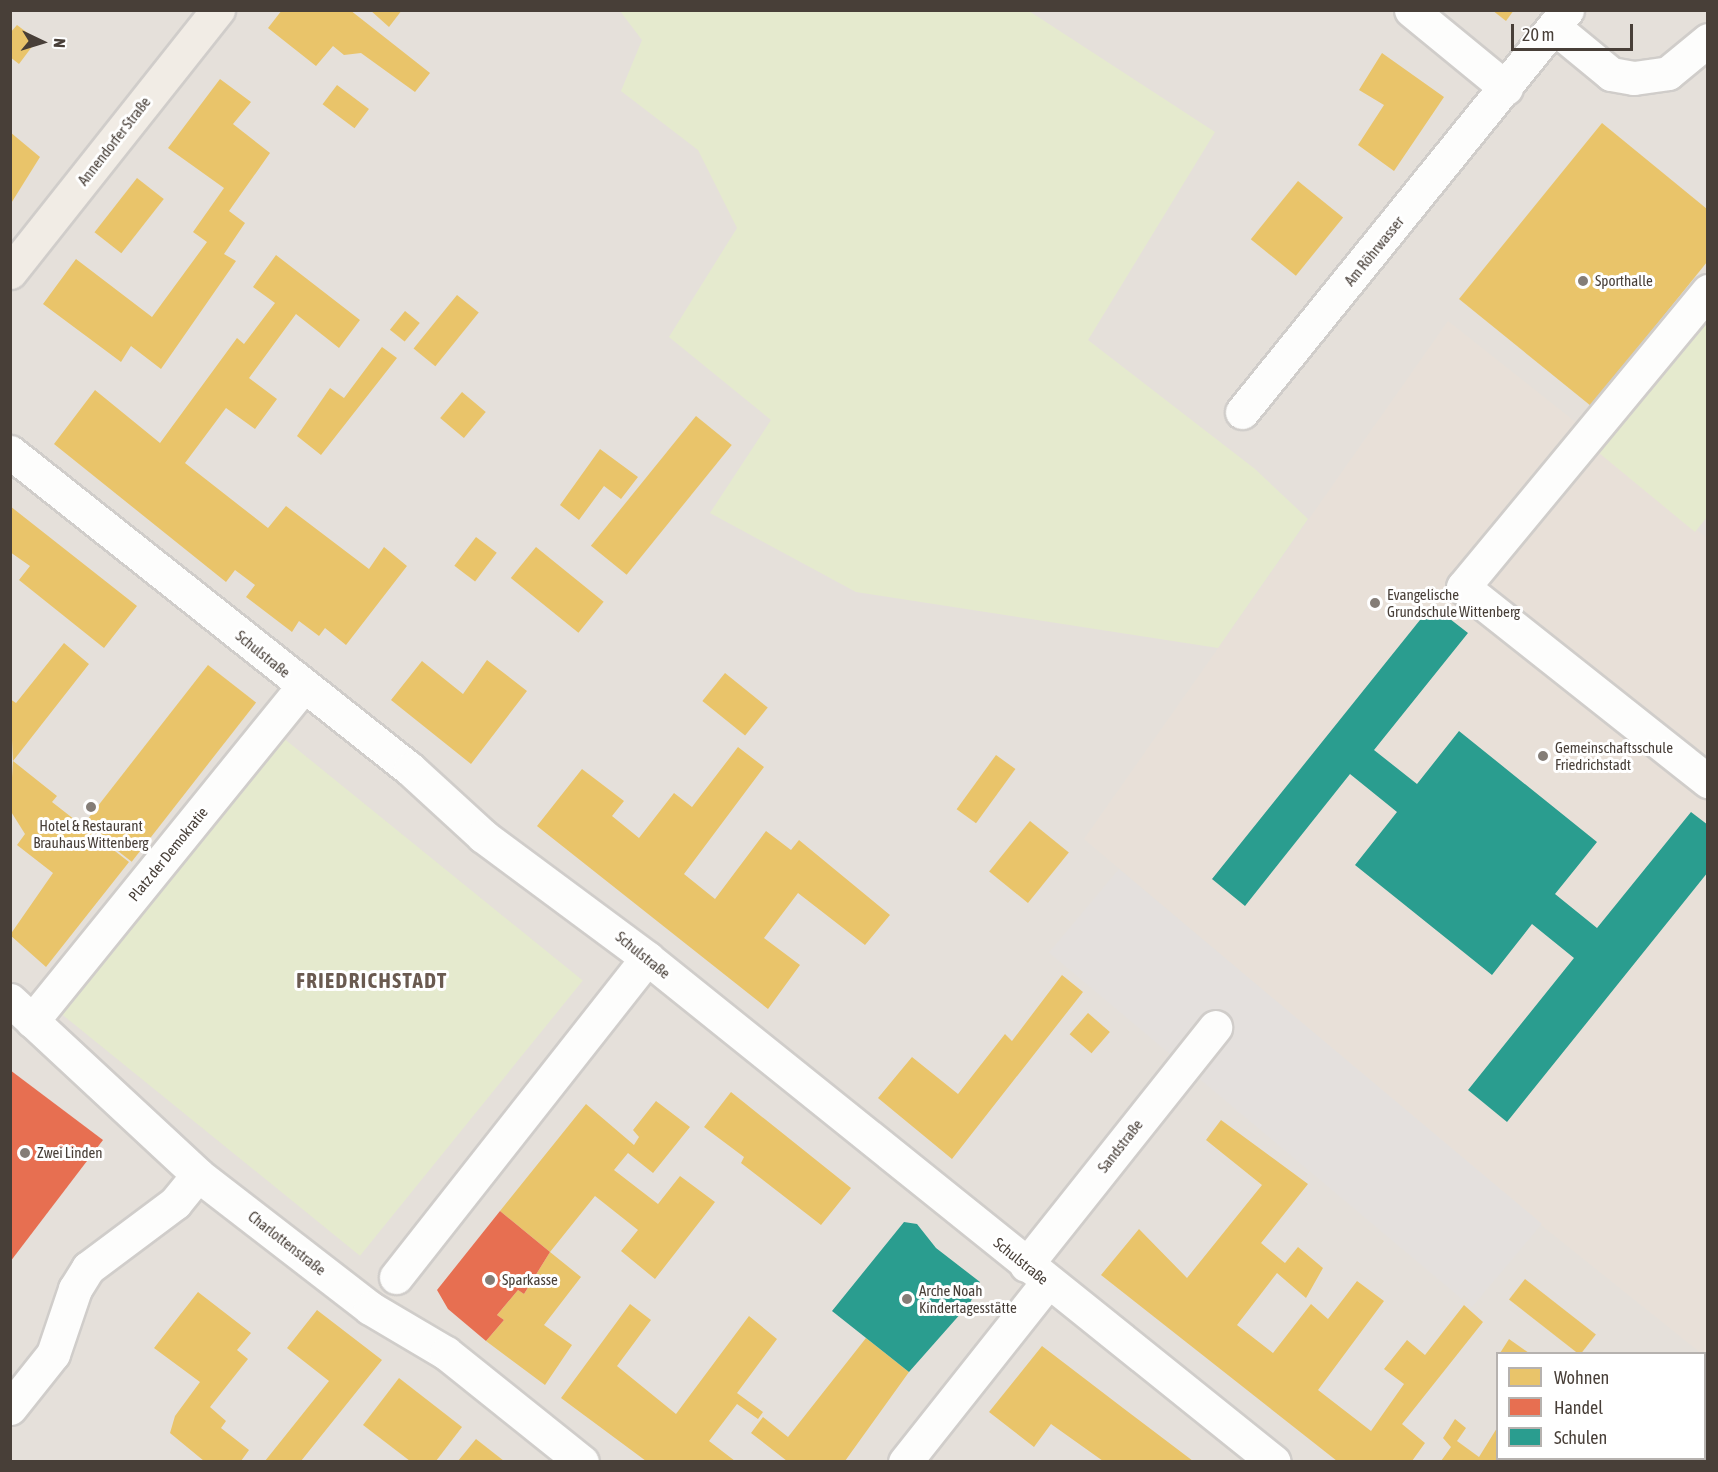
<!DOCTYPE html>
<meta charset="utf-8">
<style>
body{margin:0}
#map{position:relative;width:1718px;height:1472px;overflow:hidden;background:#f2efec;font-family:"Asap Condensed",sans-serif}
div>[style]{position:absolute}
.residential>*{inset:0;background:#e5e0da}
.education>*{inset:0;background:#e8e0d8}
.green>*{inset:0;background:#e5eace;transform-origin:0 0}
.parking>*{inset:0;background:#e4e0dd;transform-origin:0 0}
.homes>*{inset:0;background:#e9c46a;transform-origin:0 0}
.shops>*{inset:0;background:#e76f51}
.schools>*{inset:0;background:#2a9d8f}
.roads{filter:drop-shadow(2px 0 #d0cdca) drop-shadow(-2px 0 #d0cdca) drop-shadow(0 2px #d0cdca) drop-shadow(0 -2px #d0cdca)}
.minor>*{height:33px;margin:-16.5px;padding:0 16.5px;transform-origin:16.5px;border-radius:16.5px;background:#fdfdfc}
.major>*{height:33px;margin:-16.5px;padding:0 16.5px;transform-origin:16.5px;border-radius:16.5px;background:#f1ece5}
.dots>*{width:16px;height:16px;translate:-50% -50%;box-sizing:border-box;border:3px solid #fff;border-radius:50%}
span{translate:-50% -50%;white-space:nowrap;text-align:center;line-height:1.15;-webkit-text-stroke:6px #fff;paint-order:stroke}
.street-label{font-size:15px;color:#483f38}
.poi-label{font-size:15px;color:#483f38}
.left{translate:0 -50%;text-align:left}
.district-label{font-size:21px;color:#6a5a50;font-weight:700;letter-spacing:1.5px}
.frame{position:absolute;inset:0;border:12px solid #483f38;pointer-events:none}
.legend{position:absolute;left:1496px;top:1352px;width:210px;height:108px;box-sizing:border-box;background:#fff;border:2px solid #b6b2af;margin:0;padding:8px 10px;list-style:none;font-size:18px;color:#483f38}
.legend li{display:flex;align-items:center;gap:12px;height:30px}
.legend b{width:30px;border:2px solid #b6b2af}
.north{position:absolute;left:12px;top:12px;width:60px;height:60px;-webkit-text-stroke:4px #fff;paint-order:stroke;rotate:94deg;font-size:16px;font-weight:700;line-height:24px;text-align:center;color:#483f38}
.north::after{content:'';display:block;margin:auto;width:21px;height:27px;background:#483f38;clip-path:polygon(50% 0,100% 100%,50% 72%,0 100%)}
.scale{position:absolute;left:1511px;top:24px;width:122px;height:27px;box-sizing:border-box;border:3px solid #483f38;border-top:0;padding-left:8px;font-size:18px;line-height:21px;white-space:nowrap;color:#483f38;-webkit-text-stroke:4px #fff;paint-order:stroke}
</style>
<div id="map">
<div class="residential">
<i style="clip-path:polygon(evenodd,10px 11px,1707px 11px,1707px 1461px,11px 1461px,10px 11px,1498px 1354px,1704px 1354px,1704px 1458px,1498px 1458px,1498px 1354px)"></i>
</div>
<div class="education">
<i style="clip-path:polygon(1448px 321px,1578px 424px,1593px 448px,1707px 538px,1707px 1358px,1541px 1225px,1084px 839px)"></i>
</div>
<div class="green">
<i style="clip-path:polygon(620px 11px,1029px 11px,1215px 132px,1088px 340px,1255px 469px,1308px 519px,1218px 648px,856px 592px,710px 513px,771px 420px,669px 337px,737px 228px,698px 150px,621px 91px,642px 40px)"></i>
<i style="clip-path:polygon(1707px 307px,1707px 517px,1695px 532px,1593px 448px)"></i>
<i style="left:282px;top:737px;width:387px;height:354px;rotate:39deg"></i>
</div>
<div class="parking">
<i style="left:1119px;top:869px;width:552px;height:109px;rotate:40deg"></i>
</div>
<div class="homes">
<i style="clip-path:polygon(282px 10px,350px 10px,430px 73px,415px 92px,361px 53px,344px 55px,333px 46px,316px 66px,268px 28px)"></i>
<i style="clip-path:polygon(370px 10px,402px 10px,389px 27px)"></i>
<i style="clip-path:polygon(1492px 10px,1514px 10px,1506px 21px)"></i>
<i style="clip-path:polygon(17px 25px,37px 40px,19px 64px,10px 57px,10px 33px)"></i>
<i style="clip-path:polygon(1382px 53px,1444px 97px,1394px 171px,1358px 145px,1384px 105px,1359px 90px)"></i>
<i style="clip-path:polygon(220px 79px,251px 102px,233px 124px,270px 153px,229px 211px,245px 223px,224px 254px,236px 261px,161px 369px,131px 346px,121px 362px,43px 304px,76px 259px,152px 317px,207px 242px,193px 232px,224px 188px,168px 148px)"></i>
<i style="left:337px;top:85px;width:40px;height:24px;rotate:37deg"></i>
<i style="clip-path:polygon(1602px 123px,1707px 209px,1707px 262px,1591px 406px,1459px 299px)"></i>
<i style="clip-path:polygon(10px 132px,40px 157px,10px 205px)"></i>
<i style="left:137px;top:178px;width:34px;height:69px;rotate:38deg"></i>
<i style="left:1298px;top:181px;width:58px;height:75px;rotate:39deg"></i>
<i style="clip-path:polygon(276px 255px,360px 320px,339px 348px,296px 314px,249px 378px,277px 399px,255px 429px,226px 408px,185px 463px,268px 528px,286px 506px,369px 569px,384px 547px,407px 566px,346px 645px,325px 628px,319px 636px,299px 621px,292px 632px,246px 597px,255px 585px,235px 570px,226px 582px,54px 444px,95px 390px,160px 443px,237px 338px,244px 344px,275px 303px,253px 287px)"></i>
<i style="left:457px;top:295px;width:28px;height:69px;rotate:39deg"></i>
<i style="left:405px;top:311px;width:19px;height:24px;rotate:39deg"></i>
<i style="clip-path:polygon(382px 347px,397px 358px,321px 455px,297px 436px,330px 388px,344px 398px)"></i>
<i style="left:462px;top:392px;width:31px;height:34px;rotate:40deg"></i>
<i style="left:696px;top:416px;width:46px;height:167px;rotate:39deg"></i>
<i style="clip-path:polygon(600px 449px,638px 477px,621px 499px,604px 486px,579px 520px,560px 505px)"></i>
<i style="clip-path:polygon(10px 506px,137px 606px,104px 648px,19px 580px,30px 566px,10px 552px)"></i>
<i style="left:476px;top:537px;width:26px;height:36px;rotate:37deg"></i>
<i style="left:536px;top:547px;width:87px;height:40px;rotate:39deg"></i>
<i style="clip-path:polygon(64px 643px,89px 664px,13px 761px,10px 699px,16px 703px)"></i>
<i style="clip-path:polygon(487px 660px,527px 691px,471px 764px,391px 700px,422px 661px,463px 694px)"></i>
<i style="left:208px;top:665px;width:61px;height:202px;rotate:38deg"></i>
<i style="left:725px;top:673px;width:55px;height:36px;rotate:39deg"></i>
<i style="clip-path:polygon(738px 747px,764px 767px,684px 874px,715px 899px,766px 831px,791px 850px,799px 840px,890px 915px,865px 945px,798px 893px,764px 938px,800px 965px,768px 1009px,537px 826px,582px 769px,624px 801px,612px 816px,639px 838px,674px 793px,692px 807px)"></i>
<i style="left:996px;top:755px;width:24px;height:67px;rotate:36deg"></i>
<i style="clip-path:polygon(13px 761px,57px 796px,52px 802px,129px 862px,46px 967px,10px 935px,53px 873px,17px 845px,25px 834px,10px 810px)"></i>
<i style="left:1030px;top:821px;width:50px;height:65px;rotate:39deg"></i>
<i style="clip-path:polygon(1062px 975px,1083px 992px,952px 1159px,878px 1098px,912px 1057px,958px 1094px,1005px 1034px,1012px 1041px)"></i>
<i style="left:1088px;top:1013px;width:29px;height:28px;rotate:41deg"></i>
<i style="clip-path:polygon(731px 1092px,851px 1188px,821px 1225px,741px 1163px,744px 1157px,704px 1127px)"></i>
<i style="clip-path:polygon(656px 1101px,690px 1127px,653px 1173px,628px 1153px,614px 1170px,658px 1204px,680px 1176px,715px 1202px,655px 1279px,621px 1251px,638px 1230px,595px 1196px,550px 1252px,500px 1211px,586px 1104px,634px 1145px,639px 1137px,633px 1130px)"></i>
<i style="clip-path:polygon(1221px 1120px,1308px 1184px,1261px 1243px,1285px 1263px,1298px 1247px,1323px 1268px,1306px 1298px,1277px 1273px,1237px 1325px,1273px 1353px,1311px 1304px,1328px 1319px,1357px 1281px,1384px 1301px,1318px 1390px,1371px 1431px,1404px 1384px,1384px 1369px,1407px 1340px,1425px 1355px,1464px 1305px,1483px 1322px,1402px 1424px,1425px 1443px,1412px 1461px,1337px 1461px,1101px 1275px,1139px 1229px,1187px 1278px,1262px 1185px,1206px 1140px)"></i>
<i style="clip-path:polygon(550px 1252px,581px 1277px,544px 1325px,572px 1345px,545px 1385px,486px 1341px,504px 1320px,497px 1315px,518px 1290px,524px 1294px)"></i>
<i style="left:1525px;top:1279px;width:90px;height:26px;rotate:38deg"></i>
<i style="clip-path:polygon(198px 1292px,251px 1333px,237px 1350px,248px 1359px,210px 1407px,226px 1421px,221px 1428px,249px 1450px,241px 1461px,204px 1461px,170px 1433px,175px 1416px,200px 1382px,154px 1348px)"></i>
<i style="clip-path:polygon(630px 1304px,651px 1320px,617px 1366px,676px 1414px,749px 1316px,777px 1339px,737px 1393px,763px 1412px,758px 1419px,737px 1404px,709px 1441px,735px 1461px,646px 1461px,561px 1398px)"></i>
<i style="clip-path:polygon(317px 1310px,382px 1360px,301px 1461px,265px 1461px,329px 1381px,287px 1348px)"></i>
<i style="clip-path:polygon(866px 1338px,909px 1372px,845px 1461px,787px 1461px,751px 1433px,763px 1417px,788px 1437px)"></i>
<i style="clip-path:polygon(1509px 1339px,1529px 1353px,1500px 1353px)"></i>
<i style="clip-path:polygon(1042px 1346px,1123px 1408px,1193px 1461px,1103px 1461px,1051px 1424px,1034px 1447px,989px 1412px)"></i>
<i style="clip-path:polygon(399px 1378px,462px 1427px,436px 1461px,410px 1461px,363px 1425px)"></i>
<i style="clip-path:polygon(1455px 1419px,1466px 1428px,1457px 1441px,1479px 1457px,1497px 1428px,1498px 1458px,1553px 1461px,1441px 1461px,1451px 1447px,1443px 1438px)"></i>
<i style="clip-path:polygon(476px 1439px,504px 1461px,458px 1461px)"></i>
<i style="left:1612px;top:1458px;width:34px;height:4px"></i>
</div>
<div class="shops">
<i style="clip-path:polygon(10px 1070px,103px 1140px,10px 1262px)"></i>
<i style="clip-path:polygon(500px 1211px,550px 1252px,524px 1294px,518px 1290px,497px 1315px,504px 1320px,486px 1341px,448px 1309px,437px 1290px)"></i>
</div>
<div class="schools">
<i style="clip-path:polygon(1432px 605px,1468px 633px,1374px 750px,1417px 784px,1459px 731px,1597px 842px,1555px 894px,1597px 928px,1691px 812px,1708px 825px,1708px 872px,1507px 1122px,1468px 1090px,1574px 958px,1532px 924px,1492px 975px,1355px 865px,1397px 812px,1350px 774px,1245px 906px,1212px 879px)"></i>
<i style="clip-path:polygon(904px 1222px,917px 1224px,936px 1248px,980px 1282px,970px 1303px,909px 1372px,832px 1311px)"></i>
</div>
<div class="roads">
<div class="minor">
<i style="left:1411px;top:10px;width:123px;rotate:39.4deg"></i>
<i style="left:1554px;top:27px;width:74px;rotate:39.5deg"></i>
<i style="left:1611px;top:74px;width:23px;rotate:10deg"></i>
<i style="left:1634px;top:78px;width:34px;rotate:-8deg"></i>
<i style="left:1668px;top:73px;width:52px;rotate:-39.5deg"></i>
<i style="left:1708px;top:291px;width:384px;rotate:129.6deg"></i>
<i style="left:1463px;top:587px;width:313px;rotate:38.4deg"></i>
<i style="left:1242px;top:412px;width:517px;rotate:-51.05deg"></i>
<i style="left:10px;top:452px;width:510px;rotate:38.4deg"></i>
<i style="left:410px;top:769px;width:99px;rotate:42.5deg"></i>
<i style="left:483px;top:836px;width:204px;rotate:36.6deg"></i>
<i style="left:647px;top:958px;width:804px;rotate:38.79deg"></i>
<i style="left:10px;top:1000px;width:257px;rotate:42.9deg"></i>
<i style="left:198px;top:1175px;width:217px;rotate:37.7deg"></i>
<i style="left:370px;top:1308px;width:88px;rotate:30.6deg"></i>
<i style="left:446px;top:1353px;width:174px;rotate:38.7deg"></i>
<i style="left:32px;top:1021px;width:431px;rotate:-51deg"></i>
<i style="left:1026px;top:1265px;width:304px;rotate:-51.5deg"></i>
<i style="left:396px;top:1277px;width:406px;rotate:-51.8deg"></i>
<i style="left:10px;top:1408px;width:69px;rotate:-51.5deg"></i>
<i style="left:53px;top:1354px;width:69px;rotate:-71.3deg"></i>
<i style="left:75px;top:1289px;width:25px;rotate:-58deg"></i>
<i style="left:88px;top:1268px;width:109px;rotate:-36.8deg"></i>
<i style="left:175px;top:1203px;width:36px;rotate:-51deg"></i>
<i style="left:905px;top:1462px;width:228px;rotate:-51.6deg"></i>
</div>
<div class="major">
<i style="left:10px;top:272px;width:335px;rotate:-51.6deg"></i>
</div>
</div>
<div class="dots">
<i style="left:1583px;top:281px;background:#847d77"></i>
<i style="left:1375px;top:603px;background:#847d77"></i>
<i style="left:1543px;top:756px;background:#847d77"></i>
<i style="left:91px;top:807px;background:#847d77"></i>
<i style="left:25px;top:1153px;background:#847d77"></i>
<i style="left:490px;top:1280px;background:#847d77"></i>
<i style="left:907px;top:1299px;background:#847d77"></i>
</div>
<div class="street-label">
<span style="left:114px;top:141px;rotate:-52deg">Annendorfer Straße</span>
<span style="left:1374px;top:251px;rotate:-51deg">Am Röhrwasser</span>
<span style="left:263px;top:654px;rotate:39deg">Schulstraße</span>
<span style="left:168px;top:854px;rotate:-51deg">Platz der Demokratie</span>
<span style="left:643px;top:955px;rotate:39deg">Schulstraße</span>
<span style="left:1120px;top:1146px;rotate:-52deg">Sandstraße</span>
<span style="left:287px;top:1243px;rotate:38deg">Charlottenstraße</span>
<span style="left:1021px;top:1261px;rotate:39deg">Schulstraße</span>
</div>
<div class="poi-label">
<span class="left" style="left:1595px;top:281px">Sporthalle</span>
<span class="left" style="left:1387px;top:603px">Evangelische<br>Grundschule Wittenberg</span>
<span class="left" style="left:1555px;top:756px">Gemeinschaftsschule<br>Friedrichstadt</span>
<span style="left:91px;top:834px">Hotel &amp; Restaurant<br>Brauhaus Wittenberg</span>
<span class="left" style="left:37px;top:1153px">Zwei Linden</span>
<span class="left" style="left:502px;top:1280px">Sparkasse</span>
<span class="left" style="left:919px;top:1299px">Arche Noah<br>Kindertagesstätte</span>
</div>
<div class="district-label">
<span style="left:372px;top:980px">FRIEDRICHSTADT</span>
</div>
<div class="frame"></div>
<ul class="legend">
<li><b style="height:16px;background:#e9c46a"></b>Wohnen</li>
<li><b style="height:16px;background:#e76f51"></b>Handel</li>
<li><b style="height:16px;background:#2a9d8f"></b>Schulen</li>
</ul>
<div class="north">N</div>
<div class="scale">20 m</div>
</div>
